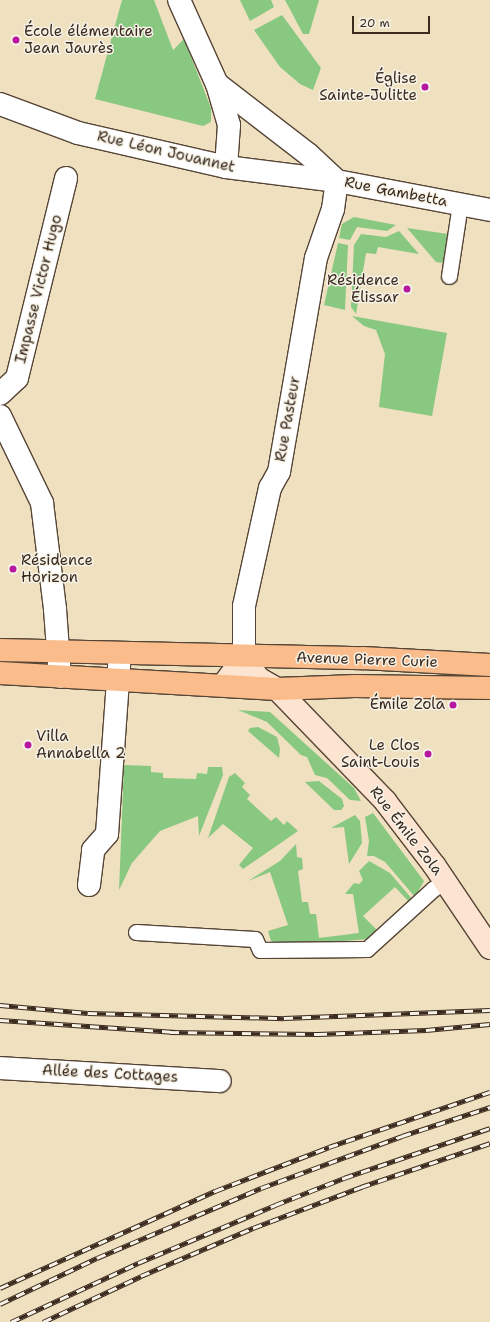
<!DOCTYPE html>
<meta charset="utf-8">
<style>
body{margin:0}
#map{position:relative;width:490px;height:1322px;overflow:hidden;background:#efe0c0;font-family:"Shantell Sans",sans-serif}
div>[style]{position:absolute}
.green>*{inset:0;background:#88c880}
.roads{filter:drop-shadow(1px 0 #564536) drop-shadow(-1px 0 #564536) drop-shadow(0 1px #564536) drop-shadow(0 -1px #564536)}
.lane>*{height:15px;margin:-7.5px;padding:0 7.5px;transform-origin:7.5px;border-radius:7.5px;background:#fff}
.street>*{height:22px;margin:-11px;padding:0 11px;transform-origin:11px;border-radius:11px;background:#fff}
.secondary>*{height:22px;margin:-11px;padding:0 11px;transform-origin:11px;border-radius:11px;background:#fde4d0}
.primary>*{height:22px;margin:-11px;padding:0 11px;transform-origin:11px;border-radius:11px;background:#f9bc8a}
.rail>*{height:4.5px;margin-top:-2.25px;transform-origin:0;background:repeating-linear-gradient(90deg,#f7f3e8 0 9px,#3b2a1e 0 18px);box-sizing:border-box;border-block:1px solid #3b2a1e}
.dots>*{width:11px;height:11px;translate:-50% -50%;box-sizing:border-box;border:2px solid #f7f3e8;border-radius:50%}
span{translate:-50% -50%;white-space:nowrap;text-align:center;line-height:1.15;-webkit-text-stroke:3px #f7f3e8;paint-order:stroke}
.poi-label{font-size:15px;color:#3b2a1e}
.left{translate:0 -50%;text-align:left}
.right{translate:-100% -50%;text-align:right}
.street-label{font-size:15px;color:#3b2a1e}
.scale{position:absolute;left:352px;top:16px;width:78px;height:18px;box-sizing:border-box;border:2px solid #3b2a1e;border-top:0;padding-left:5px;font-size:12px;line-height:14px;white-space:nowrap;color:#3b2a1e;-webkit-text-stroke:3px #f7f3e8;paint-order:stroke}
</style>
<div id="map">
<div class="green">
<i style="clip-path:polygon(122px 0,154px 0,173px 50px,184px 39px,211px 108px,211px 122px,203px 126px,95px 99px)"></i>
<i style="clip-path:polygon(240px 0,271px 0,274px 7px,250px 21px)"></i>
<i style="clip-path:polygon(285px 0,319px 0,309px 34px,303px 34px)"></i>
<i style="clip-path:polygon(282px 15px,321px 68px,313px 90px,300px 84px,280px 67px,254px 30px)"></i>
<i style="clip-path:polygon(354px 217px,396px 225px,387px 231px,357px 227px,350px 240px,339px 238px,342px 224px)"></i>
<i style="clip-path:polygon(407px 228px,448px 234px,443px 263px,436px 262px)"></i>
<i style="clip-path:polygon(399px 231px,419px 254px,378px 247px,376px 254px,366px 253px,356px 314px,351px 307px,354px 245px,361px 234px,386px 237px)"></i>
<i style="clip-path:polygon(338px 243px,348px 245px,345px 310px,324px 305px)"></i>
<i style="clip-path:polygon(352px 316px,447px 333px,432px 416px,379px 407px,385px 354px,376px 330px,364px 326px)"></i>
<i style="clip-path:polygon(238px 710px,270px 712px,354px 788px,361px 801px,350px 800px,327px 778px,315px 775px,307px 757px,301px 755px,267px 722px)"></i>
<i style="clip-path:polygon(258px 727px,277px 737px,280px 749px,279px 758px,248px 731px,250px 728px)"></i>
<i style="clip-path:polygon(124px 765px,151px 766px,151px 772px,163px 773px,163px 778px,196px 779px,197px 773px,207px 774px,208px 767px,222px 767px,223px 775px,199px 836px,198px 816px,160px 831px,132px 863px,119px 890px)"></i>
<i style="clip-path:polygon(235px 773px,245px 783px,242px 787px,250px 795px,247px 799px,271px 821px,276px 817px,284px 825px,287px 821px,298px 831px,243px 869px,239px 865px,253px 848px,223px 824px,208px 838px,229px 777px)"></i>
<i style="clip-path:polygon(319px 781px,342px 799px,344px 806px,341px 810px,334px 810px,305px 782px)"></i>
<i style="clip-path:polygon(373px 813px,424px 881px,415px 897px,385px 862px,374px 856px,367px 856px,369px 841px,365px 817px)"></i>
<i style="clip-path:polygon(355px 815px,360px 821px,362px 843px,349px 864px,344px 827px,331px 828px)"></i>
<i style="clip-path:polygon(296px 844px,297px 857px,302px 858px,303px 869px,298px 871px,302px 902px,308px 902px,310px 914px,316px 914px,319px 938px,359px 933px,353px 894px,345px 894px,354px 883px,359px 884px,363px 880px,359px 871px,369px 861px,390px 873px,413px 900px,410px 903px,395px 887px,363px 916px,378px 931px,368px 939px,288px 946px,276px 943px,271px 941px,268px 931px,288px 925px,270px 872px,248px 881px,280px 861px)"></i>
</div>
<div class="roads">
<div class="lane">
<i style="left:449px;top:276px;width:73px;rotate:-81.3deg"></i>
<i style="left:136px;top:932px;width:119px;rotate:3.4deg"></i>
<i style="left:255px;top:939px;width:12px;rotate:66deg"></i>
<i style="left:260px;top:950px;width:107px;rotate:-0.5deg"></i>
<i style="left:367px;top:949px;width:89px;rotate:-42.3deg"></i>
<i style="left:433px;top:889px;width:14px;rotate:-34deg"></i>
</div>
<div class="street">
<i style="left:179px;top:0;width:92px;rotate:65.7deg"></i>
<i style="left:217px;top:84px;width:43px;rotate:73.7deg"></i>
<i style="left:229px;top:125px;width:42px;rotate:94.1deg"></i>
<i style="left:217px;top:84px;width:115px;rotate:37.6deg"></i>
<i style="left:308px;top:154px;width:40px;rotate:43deg"></i>
<i style="left:0;top:104px;width:83px;rotate:20.4deg"></i>
<i style="left:78px;top:133px;width:152px;rotate:12.9deg"></i>
<i style="left:226px;top:167px;width:112px;rotate:7.2deg"></i>
<i style="left:337px;top:181px;width:156px;rotate:10.7deg"></i>
<i style="left:0;top:394px;width:23px;rotate:-43deg"></i>
<i style="left:17px;top:378px;width:206px;rotate:-76.2deg"></i>
<i style="left:0;top:416px;width:97px;rotate:64.2deg"></i>
<i style="left:42px;top:503px;width:107px;rotate:83deg"></i>
<i style="left:55px;top:609px;width:68px;rotate:85.8deg"></i>
<i style="left:244px;top:657px;width:51px;rotate:-90deg"></i>
<i style="left:244px;top:606px;width:121px;rotate:-77.6deg"></i>
<i style="left:270px;top:488px;width:18px;rotate:-61deg"></i>
<i style="left:279px;top:472px;width:217px;rotate:-80.2deg"></i>
<i style="left:316px;top:258px;width:52px;rotate:-70.9deg"></i>
<i style="left:333px;top:209px;width:28px;rotate:-82deg"></i>
<i style="left:89px;top:885px;width:35px;rotate:-83deg"></i>
<i style="left:93px;top:850px;width:21px;rotate:-49deg"></i>
<i style="left:107px;top:834px;width:180px;rotate:-85.9deg"></i>
<i style="left:0;top:1068px;width:220px;rotate:3.4deg"></i>
</div>
<div class="secondary">
<i style="left:223px;top:685px;width:35px;rotate:-53deg"></i>
<i style="left:244px;top:657px;width:25px;rotate:56deg"></i>
<i style="left:258px;top:678px;width:22px;rotate:30deg"></i>
<i style="left:277px;top:689px;width:156px;rotate:46deg"></i>
<i style="left:385px;top:801px;width:81px;rotate:52.6deg"></i>
<i style="left:434px;top:865px;width:100px;rotate:56deg"></i>
</div>
<div class="primary">
<i style="left:0;top:650px;width:363px;rotate:1.3deg"></i>
<i style="left:363px;top:658px;width:127px;rotate:3.2deg"></i>
<i style="left:0;top:673px;width:277px;rotate:3.3deg"></i>
<i style="left:277px;top:689px;width:78px;rotate:-2.2deg"></i>
<i style="left:355px;top:686px;width:135px;rotate:0.8deg"></i>
</div>
</div>
<div class="rail">
<i style="left:0;top:1005px;width:88px;rotate:5.2deg"></i>
<i style="left:88px;top:1013px;width:196px;rotate:1.5deg"></i>
<i style="left:284px;top:1018px;width:206px;rotate:-2.2deg"></i>
<i style="left:0;top:1020px;width:176px;rotate:3.9deg"></i>
<i style="left:170px;top:1032px;width:148px;rotate:0.8deg"></i>
<i style="left:318px;top:1034px;width:108px;rotate:-2.1deg"></i>
<i style="left:426px;top:1030px;width:64px;rotate:-5.4deg"></i>
<i style="left:0;top:1288px;width:236px;rotate:-24.3deg"></i>
<i style="left:215px;top:1191px;width:122px;rotate:-21.1deg"></i>
<i style="left:329px;top:1147px;width:170px;rotate:-18.9deg"></i>
<i style="left:0;top:1304px;width:107px;rotate:-25.4deg"></i>
<i style="left:97px;top:1258px;width:178px;rotate:-23.1deg"></i>
<i style="left:261px;top:1188px;width:150px;rotate:-20.2deg"></i>
<i style="left:402px;top:1136px;width:93px;rotate:-18.2deg"></i>
<i style="left:11px;top:1322px;width:140px;rotate:-24.9deg"></i>
<i style="left:138px;top:1263px;width:149px;rotate:-22.9deg"></i>
<i style="left:275px;top:1205px;width:74px;rotate:-21.4deg"></i>
<i style="left:344px;top:1178px;width:154px;rotate:-18.9deg"></i>
<i style="left:43px;top:1322px;width:108px;rotate:-25.1deg"></i>
<i style="left:141px;top:1276px;width:122px;rotate:-23.2deg"></i>
<i style="left:253px;top:1228px;width:116px;rotate:-20.8deg"></i>
<i style="left:361px;top:1187px;width:136px;rotate:-18.8deg"></i>
</div>
<div class="dots">
<i style="left:16px;top:40px;background:#b5179e"></i>
<i style="left:425px;top:87px;background:#b5179e"></i>
<i style="left:407px;top:289px;background:#b5179e"></i>
<i style="left:13px;top:569px;background:#b5179e"></i>
<i style="left:453px;top:705px;background:#b5179e"></i>
<i style="left:28px;top:745px;background:#b5179e"></i>
<i style="left:428px;top:754px;background:#b5179e"></i>
</div>
<div class="poi-label">
<span class="left" style="left:24px;top:40px">École élémentaire<br>Jean Jaurès</span>
<span class="right" style="left:417px;top:87px">Église<br>Sainte-Julitte</span>
<span class="right" style="left:399px;top:289px">Résidence<br>Élissar</span>
<span class="left" style="left:21px;top:569px">Résidence<br>Horizon</span>
<span class="right" style="left:445px;top:705px">Émile Zola</span>
<span class="left" style="left:36px;top:745px">Villa<br>Annabella 2</span>
<span class="right" style="left:420px;top:754px">Le Clos<br>Saint-Louis</span>
</div>
<div class="street-label">
<span style="left:166px;top:152px;rotate:13deg">Rue Léon Jouannet</span>
<span style="left:396px;top:192px;rotate:11deg">Rue Gambetta</span>
<span style="left:39px;top:289px;rotate:-76deg">Impasse Victor Hugo</span>
<span style="left:288px;top:419px;rotate:-80deg">Rue Pasteur</span>
<span style="left:367px;top:660px;rotate:2deg">Avenue Pierre Curie</span>
<span style="left:406px;top:831px;rotate:52deg">Rue Émile Zola</span>
<span style="left:110px;top:1074px;rotate:3deg">Allée des Cottages</span>
</div>
<div class="scale">20 m</div>
</div>
